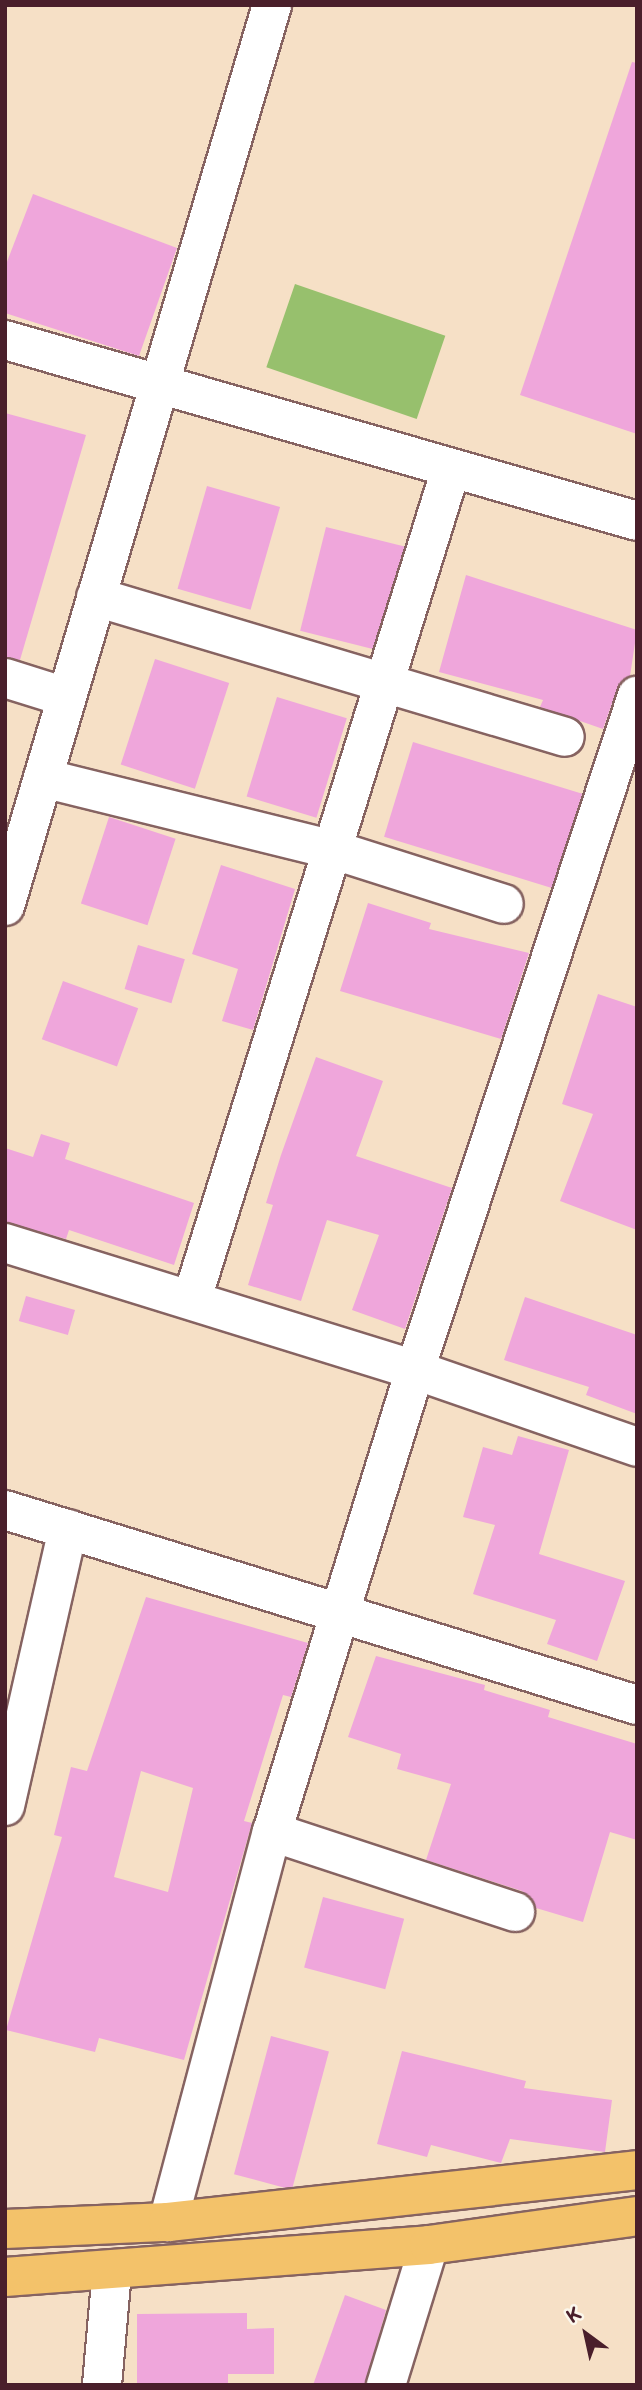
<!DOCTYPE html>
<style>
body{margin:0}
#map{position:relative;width:642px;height:2390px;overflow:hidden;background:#f6e0c6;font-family:"Balsamiq Sans",sans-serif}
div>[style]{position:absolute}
.green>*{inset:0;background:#97c06d;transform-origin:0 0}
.building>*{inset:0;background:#efa6db;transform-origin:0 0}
.roads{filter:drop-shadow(2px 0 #866361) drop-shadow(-2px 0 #866361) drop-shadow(0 2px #866361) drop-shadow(0 -2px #866361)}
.minor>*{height:38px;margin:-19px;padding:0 19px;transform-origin:19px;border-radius:19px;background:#fff}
.major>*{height:38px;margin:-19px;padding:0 19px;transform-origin:19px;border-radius:19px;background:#f3c26a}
span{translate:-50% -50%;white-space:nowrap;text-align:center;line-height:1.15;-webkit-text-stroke:5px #fbf7ec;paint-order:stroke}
.frame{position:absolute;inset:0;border:7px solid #4a1f2b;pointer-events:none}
.north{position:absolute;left:551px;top:2299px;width:70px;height:70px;-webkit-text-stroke:5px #fbf7ec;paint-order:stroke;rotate:327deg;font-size:19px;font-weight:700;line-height:28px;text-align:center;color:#4a1f2b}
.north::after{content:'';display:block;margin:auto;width:24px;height:32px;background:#4a1f2b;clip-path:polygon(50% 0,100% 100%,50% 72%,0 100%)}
</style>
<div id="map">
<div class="green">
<i style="left:295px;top:284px;width:159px;height:88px;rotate:19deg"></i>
</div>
<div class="building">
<i style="clip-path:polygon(632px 62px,637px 63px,637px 434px,520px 395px)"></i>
<i style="clip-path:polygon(33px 194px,177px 248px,139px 356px,5px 313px,5px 267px)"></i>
<i style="clip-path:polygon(5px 413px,86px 435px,20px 660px,5px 657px)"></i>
<i style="left:207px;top:486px;width:76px;height:107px;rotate:16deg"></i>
<i style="left:326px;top:527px;width:81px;height:107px;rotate:14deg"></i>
<i style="clip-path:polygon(466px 575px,637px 630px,630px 676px,617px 689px,603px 729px,540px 707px,543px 700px,439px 672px)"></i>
<i style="left:155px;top:659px;width:78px;height:111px;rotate:18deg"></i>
<i style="left:277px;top:697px;width:73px;height:104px;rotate:17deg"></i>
<i style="left:413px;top:742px;width:177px;height:99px;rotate:17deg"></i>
<i style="left:109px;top:817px;width:70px;height:91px;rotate:18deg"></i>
<i style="clip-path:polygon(221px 865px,295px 889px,253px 1030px,222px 1021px,238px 969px,192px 954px)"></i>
<i style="clip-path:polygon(368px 903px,431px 923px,429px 929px,529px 953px,501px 1039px,340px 991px)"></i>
<i style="left:138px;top:945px;width:49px;height:46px;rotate:17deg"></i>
<i style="left:63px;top:981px;width:80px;height:62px;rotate:20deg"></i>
<i style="clip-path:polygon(598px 994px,637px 1007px,637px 1230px,560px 1201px,593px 1114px,562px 1104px)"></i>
<i style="clip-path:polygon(316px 1057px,383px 1081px,356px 1156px,452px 1188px,405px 1329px,352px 1310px,379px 1235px,327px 1220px,301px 1301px,248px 1285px,273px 1205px,266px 1203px,281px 1155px)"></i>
<i style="clip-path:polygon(41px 1134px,70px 1143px,65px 1159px,194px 1203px,174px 1265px,69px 1230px,66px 1239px,5px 1222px,5px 1148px,33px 1157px)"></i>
<i style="left:26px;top:1296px;width:51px;height:26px;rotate:16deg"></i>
<i style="clip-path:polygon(525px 1297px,637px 1335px,637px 1414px,586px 1395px,589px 1387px,504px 1360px)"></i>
<i style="clip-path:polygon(518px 1436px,569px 1450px,539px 1554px,625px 1581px,597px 1661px,547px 1644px,556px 1620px,473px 1594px,495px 1525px,463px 1517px,483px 1447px,512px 1455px)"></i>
<i style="clip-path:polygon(evenodd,146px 1597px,308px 1643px,291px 1697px,283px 1695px,244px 1821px,252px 1823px,184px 2060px,99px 2038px,95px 2052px,6px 2030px,62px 1837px,54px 1835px,71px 1767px,87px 1771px,146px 1597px,141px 1771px,193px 1788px,168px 1892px,114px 1877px,141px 1771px)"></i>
<i style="clip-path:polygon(376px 1656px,485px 1685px,484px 1690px,550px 1710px,548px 1717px,637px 1744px,637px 1840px,610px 1832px,583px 1922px,536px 1908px,522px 1891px,426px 1860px,451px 1784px,397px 1769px,401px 1754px,348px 1737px)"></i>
<i style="left:323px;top:1897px;width:84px;height:73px;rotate:15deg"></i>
<i style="left:271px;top:2036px;width:60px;height:143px;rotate:15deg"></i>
<i style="clip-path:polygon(402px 2051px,526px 2081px,524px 2088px,612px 2100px,605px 2152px,510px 2139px,501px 2163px,431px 2145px,427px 2157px,377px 2144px)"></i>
<i style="clip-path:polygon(345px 2295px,386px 2310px,365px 2385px,313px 2385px)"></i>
<i style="clip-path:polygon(247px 2313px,247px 2329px,274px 2328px,274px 2374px,228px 2374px,228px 2385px,137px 2385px,137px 2314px)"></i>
</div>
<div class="roads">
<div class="minor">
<i style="left:5px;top:340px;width:657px;rotate:15.98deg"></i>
<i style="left:96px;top:597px;width:489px;rotate:16.6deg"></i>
<i style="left:5px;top:678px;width:64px;rotate:17.3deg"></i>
<i style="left:43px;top:778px;width:300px;rotate:13.9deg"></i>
<i style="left:334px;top:850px;width:178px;rotate:17.6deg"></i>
<i style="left:5px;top:906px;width:940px;rotate:-73.49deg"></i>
<i style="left:5px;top:1243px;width:429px;rotate:17.2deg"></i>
<i style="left:415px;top:1370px;width:235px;rotate:19.1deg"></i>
<i style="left:192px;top:1299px;width:866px;rotate:-72.67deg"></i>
<i style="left:5px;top:1510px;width:661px;rotate:17.15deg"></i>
<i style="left:5px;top:1806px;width:284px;rotate:-77.2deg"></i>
<i style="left:272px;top:1832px;width:256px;rotate:18.2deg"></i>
<i style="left:168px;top:2222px;width:404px;rotate:-75.1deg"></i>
<i style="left:272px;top:1832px;width:484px;rotate:-72.8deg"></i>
<i style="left:415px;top:1370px;width:710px;rotate:-71.77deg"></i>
<i style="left:102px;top:2385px;width:114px;rotate:-85deg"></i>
<i style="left:386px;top:2385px;width:146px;rotate:-72.9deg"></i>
</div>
<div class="major">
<i style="left:5px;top:2229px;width:163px;rotate:-2.5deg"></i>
<i style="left:168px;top:2222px;width:472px;rotate:-6.3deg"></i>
<i style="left:5px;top:2277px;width:425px;rotate:-4.3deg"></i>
<i style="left:429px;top:2245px;width:210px;rotate:-7.9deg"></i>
</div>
</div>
<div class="frame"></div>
<div class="north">K</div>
</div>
